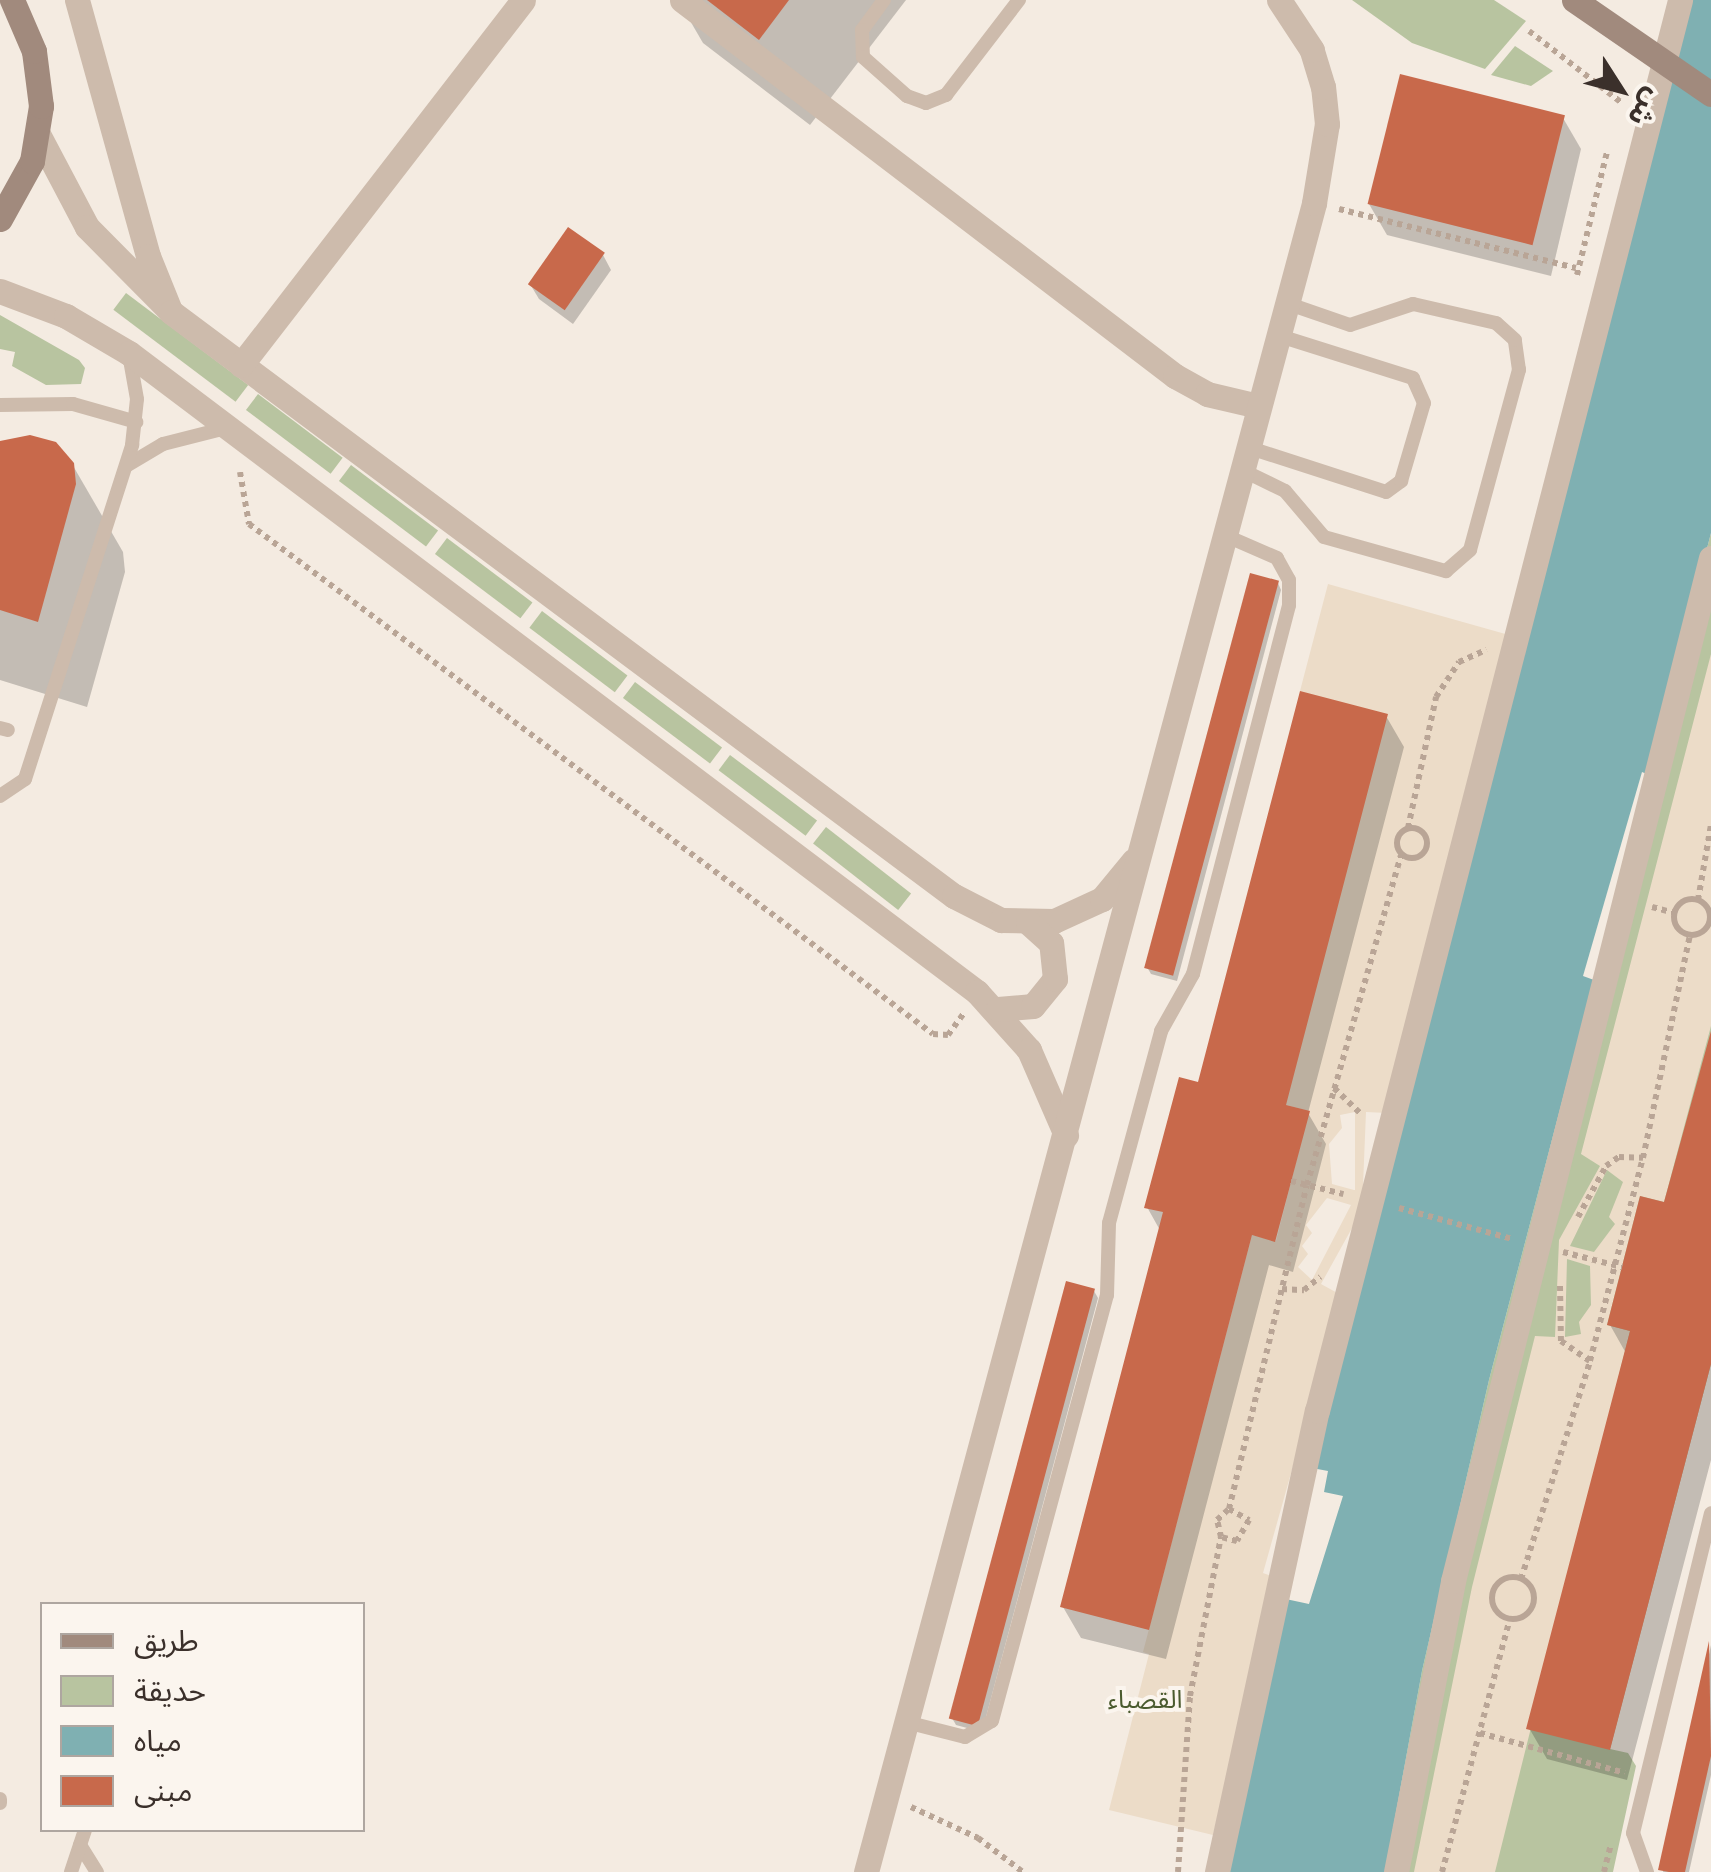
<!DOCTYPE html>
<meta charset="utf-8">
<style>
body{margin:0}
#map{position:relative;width:1711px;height:1872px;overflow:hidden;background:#f4ebe1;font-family:"Fira Sans Condensed","Noto Sans Arabic",sans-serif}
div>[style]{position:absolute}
.green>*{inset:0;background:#b8c4a0;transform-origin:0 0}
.plaza>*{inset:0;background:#ecdcc8}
.water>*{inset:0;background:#7fb0b2}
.pier>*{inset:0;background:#f4ebe1}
.shadow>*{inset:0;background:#0003}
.building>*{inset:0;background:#c8694b;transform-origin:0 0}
.path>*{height:6px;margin-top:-3px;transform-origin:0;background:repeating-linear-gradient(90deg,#b9a596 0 5px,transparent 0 10px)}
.path>.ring{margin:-3px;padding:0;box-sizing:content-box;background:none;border:6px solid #b9a596;border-radius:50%}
.lane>*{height:14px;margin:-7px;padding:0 7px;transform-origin:7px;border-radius:7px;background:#cdbbac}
.street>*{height:25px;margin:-12.5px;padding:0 12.5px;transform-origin:12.5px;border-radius:12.5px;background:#cdbbac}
.secondary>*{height:25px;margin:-12.5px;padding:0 12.5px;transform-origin:12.5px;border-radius:12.5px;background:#a18a7d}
span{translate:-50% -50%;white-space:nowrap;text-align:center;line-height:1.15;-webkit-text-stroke:8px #fbf5ee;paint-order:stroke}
.park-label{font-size:25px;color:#4a5a2e}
.legend{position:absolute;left:40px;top:1602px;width:325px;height:230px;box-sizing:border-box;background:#fbf5ee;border:2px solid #aea6a0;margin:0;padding:12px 18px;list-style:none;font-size:30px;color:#3b302b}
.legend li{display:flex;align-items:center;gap:20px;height:50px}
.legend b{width:50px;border:2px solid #aea6a0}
.north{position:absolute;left:1571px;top:40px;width:100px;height:100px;-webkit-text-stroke:8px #fbf5ee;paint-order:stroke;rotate:126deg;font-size:28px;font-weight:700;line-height:40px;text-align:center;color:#3b302b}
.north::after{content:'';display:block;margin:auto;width:35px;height:45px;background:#3b302b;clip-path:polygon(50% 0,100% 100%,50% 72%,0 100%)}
</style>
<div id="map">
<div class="green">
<i style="clip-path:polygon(1352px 0,1494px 0,1526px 21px,1485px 69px,1412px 43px)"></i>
<i style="clip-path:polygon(1515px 46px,1553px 71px,1531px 86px,1491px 75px)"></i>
<i style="left:126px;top:293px;width:153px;height:21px;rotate:37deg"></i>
<i style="clip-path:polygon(0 315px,79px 360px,85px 368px,81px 384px,46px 385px,12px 366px,15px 352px,0 349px)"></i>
<i style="left:258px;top:394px;width:106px;height:20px;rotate:37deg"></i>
<i style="left:351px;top:465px;width:109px;height:20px;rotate:37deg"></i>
<i style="clip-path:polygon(1711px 533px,1711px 1364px,1610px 1749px,1628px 1753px,1636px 1766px,1613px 1872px,1385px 1872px,1422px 1671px,1489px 1380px)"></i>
<i style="left:447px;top:538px;width:107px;height:20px;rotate:37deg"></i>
<i style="left:542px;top:611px;width:107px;height:21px;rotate:37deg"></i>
<i style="left:635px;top:682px;width:109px;height:20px;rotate:37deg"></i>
<i style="left:730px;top:755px;width:109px;height:19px;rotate:37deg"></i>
<i style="left:826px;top:827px;width:108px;height:21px;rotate:38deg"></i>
</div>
<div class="plaza">
<i style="clip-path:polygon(evenodd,1328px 584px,1509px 635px,1387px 1113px,1366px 1112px,1362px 1210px,1321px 1284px,1341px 1295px,1263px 1573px,1274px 1577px,1213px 1835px,1109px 1810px,1149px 1654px,1143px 1652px,1252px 1235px,1276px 1241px,1309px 1111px,1286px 1105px,1300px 691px,1328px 584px,1355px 1112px,1355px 1190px,1354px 1190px,1332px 1184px,1329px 1144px,1342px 1128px,1340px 1115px,1355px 1112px,1328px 584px,1327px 1198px,1351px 1205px,1312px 1280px,1298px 1267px,1308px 1254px,1302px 1246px,1312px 1233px,1306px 1225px,1327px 1198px)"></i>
<i style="clip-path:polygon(evenodd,1711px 654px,1711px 1026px,1664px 1202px,1640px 1196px,1607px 1325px,1630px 1331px,1495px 1872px,1414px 1872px,1472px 1587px,1535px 1336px,1555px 1337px,1559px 1240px,1600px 1166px,1581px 1154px,1711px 654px,1607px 1170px,1623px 1182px,1609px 1217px,1615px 1224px,1594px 1252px,1570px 1246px,1607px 1170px,1711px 654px,1567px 1259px,1590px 1266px,1591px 1305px,1579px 1322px,1581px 1334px,1565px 1337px,1567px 1259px)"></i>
</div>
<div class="water">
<i style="clip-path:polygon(1691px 0,1711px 0,1711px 533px,1489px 1380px,1422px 1671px,1385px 1872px,1228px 1872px,1281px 1598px)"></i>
</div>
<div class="pier">
<i style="clip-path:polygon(1642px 772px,1649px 775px,1594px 980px,1583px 976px)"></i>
<i style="clip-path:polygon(1312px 1468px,1328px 1471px,1324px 1492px,1343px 1496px,1309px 1604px,1281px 1598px)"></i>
</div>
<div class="shadow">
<i style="clip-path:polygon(678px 0,906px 0,810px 125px,703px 43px)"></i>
<i style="clip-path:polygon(1563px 118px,1581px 149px,1551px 276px,1387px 235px,1369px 204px)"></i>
<i style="clip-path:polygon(603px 255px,611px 270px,573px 324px,539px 299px,530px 284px)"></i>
<i style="clip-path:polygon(0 445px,72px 464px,123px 552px,125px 572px,87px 707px,0 680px)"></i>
<i style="clip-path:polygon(1278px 583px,1281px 590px,1177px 981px,1151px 974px,1147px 967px)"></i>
<i style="clip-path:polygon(1386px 716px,1404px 747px,1308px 1113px,1326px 1144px,1293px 1272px,1269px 1265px,1166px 1659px,1081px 1638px,1063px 1607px,1161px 1232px,1147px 1207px,1200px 1085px)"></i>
<i style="clip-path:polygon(1711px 1036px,1711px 1460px,1627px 1780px,1547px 1759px,1529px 1728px,1627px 1355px,1610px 1325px,1666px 1205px)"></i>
<i style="clip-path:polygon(1094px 1291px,1098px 1298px,982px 1732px,956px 1725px,952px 1718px)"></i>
<i style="clip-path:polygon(1711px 1645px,1711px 1775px,1689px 1872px,1663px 1872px)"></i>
</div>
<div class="building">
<i style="clip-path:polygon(707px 0,789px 0,759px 40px)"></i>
<i style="left:1400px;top:74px;width:170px;height:134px;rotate:14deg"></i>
<i style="left:568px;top:227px;width:45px;height:70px;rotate:35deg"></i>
<i style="clip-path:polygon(30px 435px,56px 442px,74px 463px,76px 484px,38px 622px,0 610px,0 441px)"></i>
<i style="left:1250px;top:573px;width:30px;height:409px;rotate:15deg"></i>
<i style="clip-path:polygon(1300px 691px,1388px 714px,1286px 1105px,1310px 1111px,1275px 1242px,1252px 1235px,1149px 1630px,1060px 1607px,1163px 1212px,1144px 1208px,1179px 1077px,1198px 1082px)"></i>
<i style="clip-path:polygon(1711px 1031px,1711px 1364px,1610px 1750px,1526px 1729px,1630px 1331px,1607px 1325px,1640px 1196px,1664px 1202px)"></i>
<i style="left:1066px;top:1281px;width:30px;height:453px;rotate:15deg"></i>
<i style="clip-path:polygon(1709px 1641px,1711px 1756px,1685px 1872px,1669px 1872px,1658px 1870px)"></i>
</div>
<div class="path">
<i style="left:1529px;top:31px;width:119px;rotate:37.8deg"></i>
<i style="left:1339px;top:209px;width:244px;rotate:14deg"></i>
<i style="left:1577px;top:275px;width:127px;rotate:-76.3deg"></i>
<i style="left:240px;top:472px;width:53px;rotate:80.2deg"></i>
<i style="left:249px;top:524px;width:853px;rotate:36.71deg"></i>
<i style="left:933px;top:1034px;width:15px;rotate:4deg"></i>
<i style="left:948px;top:1035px;width:26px;rotate:-54deg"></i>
<i class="ring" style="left:1397px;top:828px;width:24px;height:24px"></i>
<i style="left:1408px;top:828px;width:134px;rotate:-77.9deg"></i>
<i style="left:1436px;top:697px;width:42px;rotate:-56.7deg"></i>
<i style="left:1459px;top:662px;width:30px;rotate:-24deg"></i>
<i class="ring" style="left:1674px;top:899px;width:30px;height:30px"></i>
<i style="left:1698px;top:900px;width:76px;rotate:-80.2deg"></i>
<i style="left:1652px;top:907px;width:23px;rotate:15deg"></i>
<i style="left:1334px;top:1088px;width:37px;rotate:44deg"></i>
<i style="left:1291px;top:1181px;width:54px;rotate:14deg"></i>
<i style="left:1399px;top:1208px;width:117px;rotate:15.3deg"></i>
<i style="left:1578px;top:1217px;width:58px;rotate:-61.2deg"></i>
<i style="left:1606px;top:1166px;width:16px;rotate:-35deg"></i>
<i style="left:1619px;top:1157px;width:24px;rotate:2deg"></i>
<i style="left:1563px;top:1252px;width:61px;rotate:14.3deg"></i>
<i style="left:1560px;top:1286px;width:55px;rotate:89deg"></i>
<i style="left:1561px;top:1341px;width:35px;rotate:35deg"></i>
<i style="left:1282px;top:1289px;width:22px;rotate:3deg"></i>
<i style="left:1304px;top:1290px;width:21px;rotate:-39deg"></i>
<i style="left:1229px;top:1509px;width:23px;rotate:29deg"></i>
<i style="left:1249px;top:1520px;width:24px;rotate:120deg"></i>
<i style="left:1237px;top:1541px;width:16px;rotate:-166deg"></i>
<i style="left:1221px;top:1537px;width:17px;rotate:-103deg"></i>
<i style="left:1217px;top:1520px;width:16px;rotate:-43deg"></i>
<i style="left:1229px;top:1509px;width:333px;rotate:-76.5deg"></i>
<i style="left:1307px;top:1185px;width:343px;rotate:-74.1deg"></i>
<i class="ring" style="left:1492px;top:1577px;width:36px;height:36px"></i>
<i style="left:1521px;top:1579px;width:229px;rotate:-72.4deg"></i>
<i style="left:1590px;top:1361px;width:210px;rotate:-75.4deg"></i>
<i style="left:1643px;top:1158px;width:228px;rotate:-78.1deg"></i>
<i style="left:1480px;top:1733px;width:150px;rotate:15.4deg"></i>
<i style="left:911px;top:1807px;width:74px;rotate:24.8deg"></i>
<i style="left:978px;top:1838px;width:56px;rotate:37.1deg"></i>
<i style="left:1178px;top:1872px;width:176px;rotate:-86.1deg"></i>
<i style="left:1190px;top:1696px;width:162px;rotate:-79deg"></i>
<i style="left:1442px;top:1872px;width:263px;rotate:-75deg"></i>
<i style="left:1604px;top:1872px;width:29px;rotate:-76deg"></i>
</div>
<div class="lane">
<i style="left:884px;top:0;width:37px;rotate:126deg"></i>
<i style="left:862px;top:30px;width:27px;rotate:88deg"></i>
<i style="left:863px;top:57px;width:59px;rotate:41.6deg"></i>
<i style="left:907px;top:96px;width:20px;rotate:20deg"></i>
<i style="left:926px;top:103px;width:22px;rotate:-22deg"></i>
<i style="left:946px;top:95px;width:120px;rotate:-52.5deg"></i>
<i style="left:0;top:405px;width:73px;rotate:-0.8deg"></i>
<i style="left:73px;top:404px;width:66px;rotate:15.9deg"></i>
<i style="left:1247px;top:447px;width:146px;rotate:17.9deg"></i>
<i style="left:1386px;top:492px;width:19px;rotate:-36deg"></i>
<i style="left:1401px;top:481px;width:81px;rotate:-73.6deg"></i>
<i style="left:1424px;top:403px;width:27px;rotate:-114deg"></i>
<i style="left:1413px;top:378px;width:143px;rotate:-162.5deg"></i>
<i style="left:126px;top:466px;width:43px;rotate:-30.7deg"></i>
<i style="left:163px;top:444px;width:65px;rotate:-14.3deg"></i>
<i style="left:1242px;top:470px;width:48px;rotate:26deg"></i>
<i style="left:1285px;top:491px;width:60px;rotate:49.7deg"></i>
<i style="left:1324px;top:537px;width:127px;rotate:15.6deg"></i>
<i style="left:1446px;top:571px;width:32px;rotate:-41deg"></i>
<i style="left:1470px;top:550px;width:187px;rotate:-74.8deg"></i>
<i style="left:1519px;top:370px;width:30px;rotate:-98deg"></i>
<i style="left:1515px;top:340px;width:25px;rotate:-138deg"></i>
<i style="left:1496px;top:323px;width:85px;rotate:-167.1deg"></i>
<i style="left:1413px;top:304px;width:66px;rotate:161.6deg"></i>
<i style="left:1350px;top:325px;width:68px;rotate:-161deg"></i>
<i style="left:0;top:728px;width:8px;rotate:14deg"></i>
<i style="left:0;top:796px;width:30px;rotate:-34deg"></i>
<i style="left:25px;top:779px;width:351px;rotate:-72.2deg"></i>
<i style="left:132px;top:445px;width:46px;rotate:-83.8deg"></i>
<i style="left:137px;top:399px;width:46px;rotate:-100.1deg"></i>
<i style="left:906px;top:1722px;width:61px;rotate:14.3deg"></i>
<i style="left:965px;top:1737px;width:31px;rotate:-31deg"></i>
<i style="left:992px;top:1721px;width:441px;rotate:-74.9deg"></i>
<i style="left:1107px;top:1295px;width:72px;rotate:-88.4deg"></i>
<i style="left:1109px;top:1223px;width:199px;rotate:-74.8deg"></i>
<i style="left:1161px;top:1031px;width:65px;rotate:-60.7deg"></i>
<i style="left:1193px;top:974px;width:381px;rotate:-75.4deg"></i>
<i style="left:1289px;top:605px;width:25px;rotate:-90deg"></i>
<i style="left:1289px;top:580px;width:25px;rotate:-119deg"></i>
<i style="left:1277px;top:558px;width:58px;rotate:-156.5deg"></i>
<i style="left:0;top:1799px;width:4px;rotate:90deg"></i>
<i style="left:80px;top:1845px;width:32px;rotate:58deg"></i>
<i style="left:71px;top:1872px;width:44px;rotate:-71.6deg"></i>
<i style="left:1647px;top:1872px;width:41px;rotate:-109.7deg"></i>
<i style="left:1633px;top:1833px;width:329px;rotate:-76.3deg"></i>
</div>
<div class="street">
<i style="left:77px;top:0;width:266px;rotate:74.5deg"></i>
<i style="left:148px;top:256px;width:56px;rotate:68deg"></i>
<i style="left:682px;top:0;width:620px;rotate:37.33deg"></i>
<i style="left:1175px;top:376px;width:37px;rotate:29deg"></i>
<i style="left:1207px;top:394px;width:52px;rotate:13.2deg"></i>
<i style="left:38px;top:134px;width:105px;rotate:62.2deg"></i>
<i style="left:87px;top:227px;width:120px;rotate:45.3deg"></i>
<i style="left:171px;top:312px;width:977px;rotate:36.72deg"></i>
<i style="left:954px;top:896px;width:53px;rotate:27.1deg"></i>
<i style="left:1001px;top:920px;width:53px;rotate:1.1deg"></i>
<i style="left:1054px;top:921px;width:53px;rotate:-24.6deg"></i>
<i style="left:1102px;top:899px;width:50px;rotate:-50.6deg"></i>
<i style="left:0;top:291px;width:71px;rotate:20.7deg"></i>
<i style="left:66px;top:316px;width:73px;rotate:30.4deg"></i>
<i style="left:129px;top:353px;width:1062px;rotate:37deg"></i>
<i style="left:977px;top:992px;width:78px;rotate:48.1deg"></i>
<i style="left:1029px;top:1050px;width:93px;rotate:66.5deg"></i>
<i style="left:241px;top:365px;width:461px;rotate:-52.3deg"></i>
<i style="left:998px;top:1009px;width:35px;rotate:-5deg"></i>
<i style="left:1033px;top:1006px;width:35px;rotate:-51deg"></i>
<i style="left:1055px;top:979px;width:36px;rotate:-96deg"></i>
<i style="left:1051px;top:943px;width:31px;rotate:-138deg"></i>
<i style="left:866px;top:1872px;width:1728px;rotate:-74.97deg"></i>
<i style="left:1314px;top:203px;width:80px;rotate:-80.7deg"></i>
<i style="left:1327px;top:124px;width:37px;rotate:-96deg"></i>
<i style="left:1323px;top:87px;width:39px;rotate:-107deg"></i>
<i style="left:1312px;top:50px;width:60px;rotate:-123.4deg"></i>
<i style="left:1217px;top:1872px;width:472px;rotate:-77.8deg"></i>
<i style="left:1317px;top:1411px;width:1457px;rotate:-75.57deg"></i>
<i style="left:1396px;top:1872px;width:297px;rotate:-78.9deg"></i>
<i style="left:1453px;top:1581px;width:1055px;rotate:-75.85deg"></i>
</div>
<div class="secondary">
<i style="left:1574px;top:0;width:166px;rotate:34.5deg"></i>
<i style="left:0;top:219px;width:66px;rotate:-61.1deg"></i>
<i style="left:32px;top:161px;width:56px;rotate:-80.7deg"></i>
<i style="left:41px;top:106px;width:55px;rotate:-97.3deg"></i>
<i style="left:34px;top:51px;width:56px;rotate:-113.3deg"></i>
</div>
<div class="park-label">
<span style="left:1145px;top:1700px">القصباء</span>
</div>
<ul class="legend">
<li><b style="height:12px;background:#a18a7d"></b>طريق</li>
<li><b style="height:28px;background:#b8c4a0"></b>حديقة</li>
<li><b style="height:28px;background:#7fb0b2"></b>مياه</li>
<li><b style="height:28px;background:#c8694b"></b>مبنى</li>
</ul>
<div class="north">ش</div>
</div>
